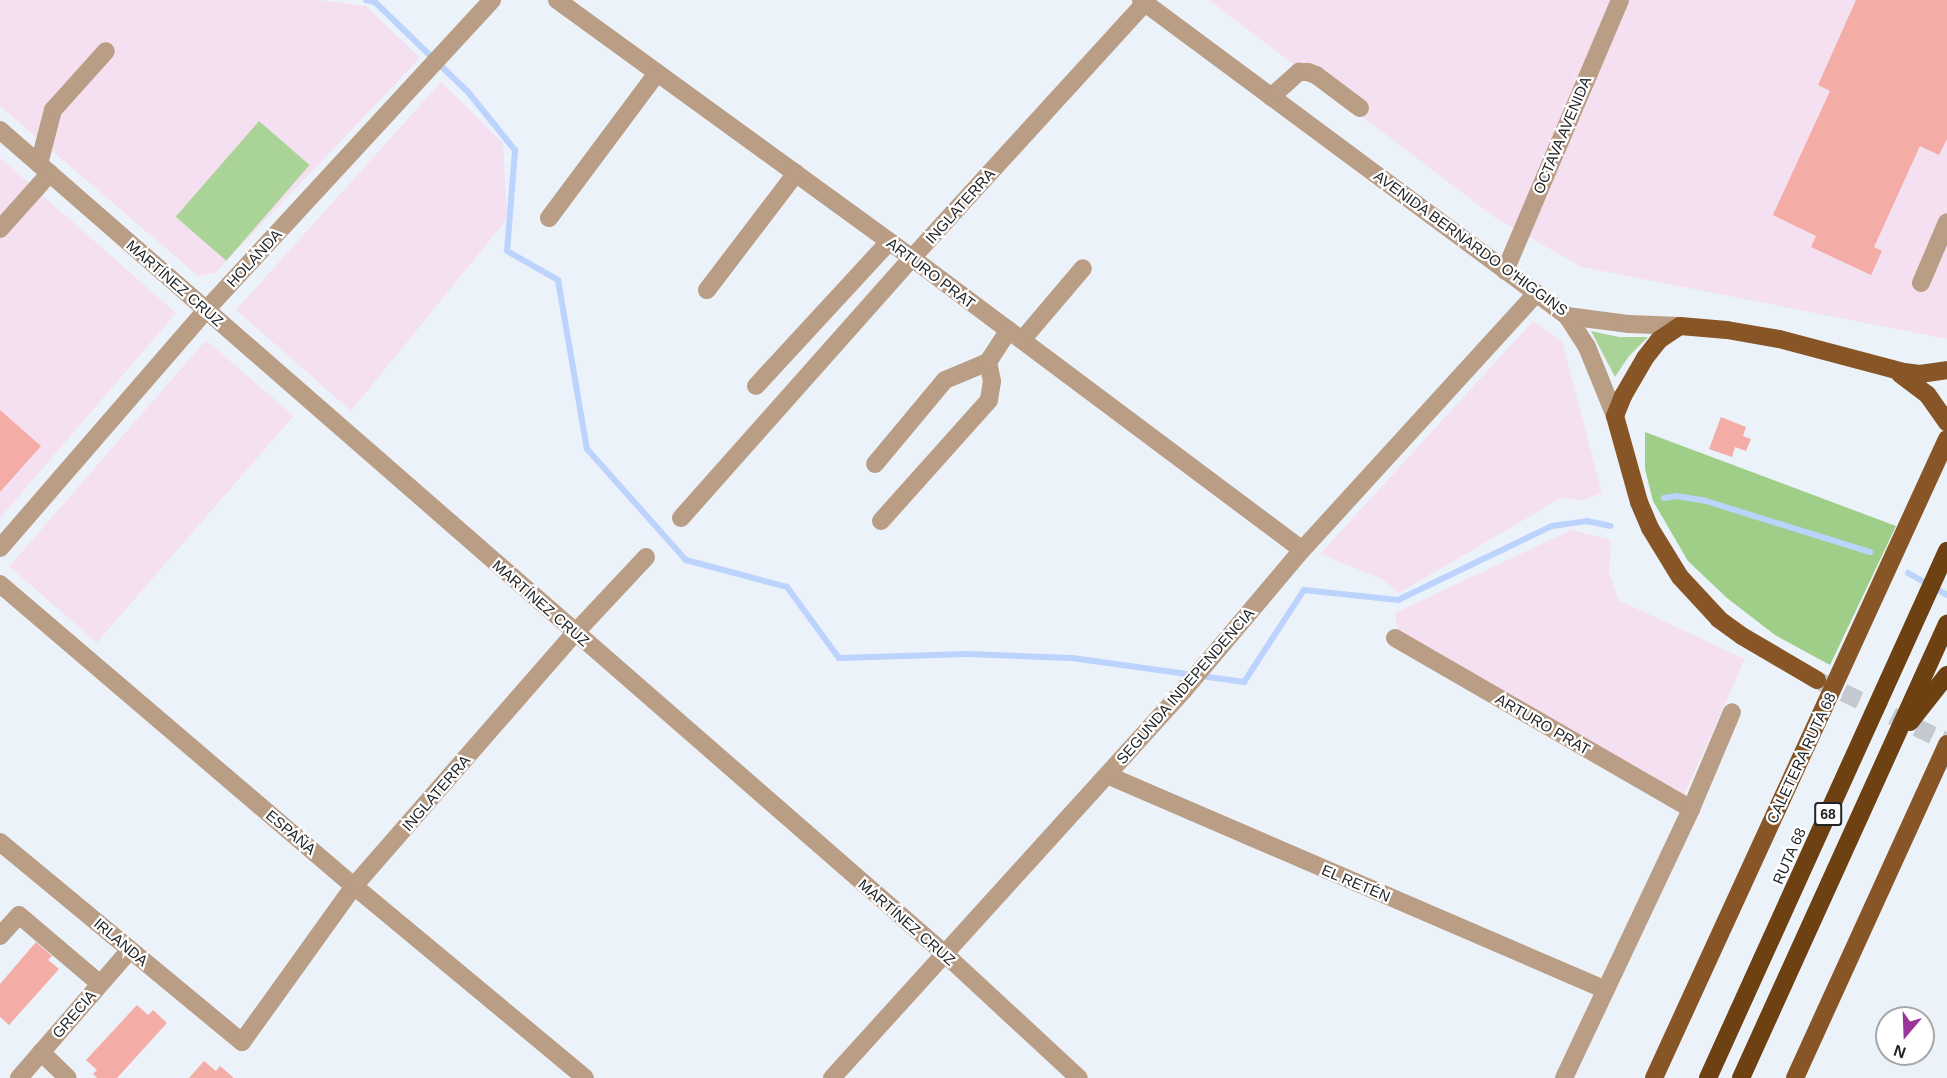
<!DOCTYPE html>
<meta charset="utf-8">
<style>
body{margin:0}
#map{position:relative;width:1947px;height:1078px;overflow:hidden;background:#ecf2fa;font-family:Helvetica,sans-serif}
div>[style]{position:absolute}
.industrial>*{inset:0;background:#f4e0f0;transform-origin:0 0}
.green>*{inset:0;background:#aad497;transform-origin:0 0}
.forest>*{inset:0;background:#9ece88}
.stream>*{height:6px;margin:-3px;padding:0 3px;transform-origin:3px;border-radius:3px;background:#bbd3fd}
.building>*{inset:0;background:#f4aca6}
.major-tunnel>*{height:18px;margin-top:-9px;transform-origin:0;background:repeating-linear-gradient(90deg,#c4c9d0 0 18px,transparent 0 27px)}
.minor>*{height:18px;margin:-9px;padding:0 9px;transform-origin:9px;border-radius:9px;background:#ba9d85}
.major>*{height:18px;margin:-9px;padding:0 9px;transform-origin:9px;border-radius:9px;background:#885626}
.highway>*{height:18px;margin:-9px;padding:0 9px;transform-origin:9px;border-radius:9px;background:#6d4111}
span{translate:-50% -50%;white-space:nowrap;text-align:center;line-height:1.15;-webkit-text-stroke:4.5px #fff;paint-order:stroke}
.shield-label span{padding:2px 4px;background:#fff;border:2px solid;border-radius:4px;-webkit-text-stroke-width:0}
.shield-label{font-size:14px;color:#222427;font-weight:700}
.street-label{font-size:15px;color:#222427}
.north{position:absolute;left:1875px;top:1006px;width:60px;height:60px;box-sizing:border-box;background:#fff;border:2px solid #a7a7a9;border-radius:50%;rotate:199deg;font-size:16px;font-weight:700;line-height:24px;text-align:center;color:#222427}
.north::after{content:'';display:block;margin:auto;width:21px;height:27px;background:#99359b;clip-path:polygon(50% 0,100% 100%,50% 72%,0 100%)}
</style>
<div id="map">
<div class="industrial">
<i style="clip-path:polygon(0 0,320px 0,366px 6px,420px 58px,215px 273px,198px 276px,0 106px)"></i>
<i style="clip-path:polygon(1209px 0,1947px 0,1947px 339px,1582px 267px,1494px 217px)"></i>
<i style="clip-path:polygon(441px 82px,503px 143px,507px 219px,351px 411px,236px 310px)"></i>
<i style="clip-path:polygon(0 158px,176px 313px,0 518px)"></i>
<i style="clip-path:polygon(1533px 321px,1562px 342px,1602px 493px,1582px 500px,1561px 498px,1399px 593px,1382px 579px,1320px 554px)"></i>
<i style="left:206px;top:340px;width:116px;height:300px;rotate:41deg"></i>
<i style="clip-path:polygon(1571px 530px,1611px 540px,1609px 572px,1618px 600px,1745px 659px,1684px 795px,1499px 691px,1397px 629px,1395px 613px)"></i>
</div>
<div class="green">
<i style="left:259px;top:121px;width:67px;height:127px;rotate:41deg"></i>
<i style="clip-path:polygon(1591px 331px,1619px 337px,1648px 337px,1629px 356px,1615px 377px)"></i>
</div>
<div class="forest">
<i style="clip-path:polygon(1645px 432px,1896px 526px,1830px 665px,1775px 635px,1727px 598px,1688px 561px,1653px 501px,1645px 469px)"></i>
</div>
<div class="stream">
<i style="left:366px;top:0;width:9px;rotate:13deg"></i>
<i style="left:375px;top:2px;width:129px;rotate:44.1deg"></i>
<i style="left:468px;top:92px;width:75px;rotate:51deg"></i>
<i style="left:515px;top:150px;width:101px;rotate:94.5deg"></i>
<i style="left:507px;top:251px;width:59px;rotate:29.6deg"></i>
<i style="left:558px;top:280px;width:171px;rotate:80.3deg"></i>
<i style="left:587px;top:449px;width:149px;rotate:48.3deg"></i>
<i style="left:686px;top:560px;width:105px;rotate:15deg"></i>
<i style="left:787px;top:587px;width:88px;rotate:53.8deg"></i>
<i style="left:839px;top:658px;width:128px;rotate:-1.8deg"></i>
<i style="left:967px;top:654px;width:105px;rotate:2.2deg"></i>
<i style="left:1072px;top:658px;width:174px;rotate:7.9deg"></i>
<i style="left:1244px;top:682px;width:110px;rotate:-56.9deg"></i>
<i style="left:1304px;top:590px;width:95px;rotate:6.1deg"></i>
<i style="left:1398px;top:600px;width:171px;rotate:-25.7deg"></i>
<i style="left:1552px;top:526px;width:35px;rotate:-8deg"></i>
<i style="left:1587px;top:521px;width:24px;rotate:12deg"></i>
<i style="left:1664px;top:498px;width:12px;rotate:-9deg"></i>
<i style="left:1676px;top:496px;width:30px;rotate:9deg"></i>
<i style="left:1706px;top:501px;width:172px;rotate:17.3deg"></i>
<i style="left:1908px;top:573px;width:45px;rotate:29.4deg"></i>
</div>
<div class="building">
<i style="clip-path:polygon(1856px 0,1947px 0,1947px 139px,1939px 155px,1920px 146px,1874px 247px,1882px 251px,1871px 275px,1811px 247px,1816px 236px,1773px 215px,1830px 91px,1818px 85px)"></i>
<i style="clip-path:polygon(0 410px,41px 446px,0 492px)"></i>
<i style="clip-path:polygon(1721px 417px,1746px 427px,1743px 436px,1751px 439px,1746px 451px,1735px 447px,1732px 457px,1709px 449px)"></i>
<i style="clip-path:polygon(36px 942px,52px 956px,48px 960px,59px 969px,9px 1025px,0 1017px,0 984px)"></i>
<i style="clip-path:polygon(137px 1005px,148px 1015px,153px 1010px,167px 1023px,117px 1078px,97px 1078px,93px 1074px,97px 1070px,86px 1060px)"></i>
<i style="clip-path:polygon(204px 1061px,216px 1071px,220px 1066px,234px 1078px,189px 1078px)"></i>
</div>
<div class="major-tunnel">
<i style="left:1819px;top:681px;width:142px;rotate:25.5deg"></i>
</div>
<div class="minor">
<i style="left:557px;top:0;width:439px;rotate:36deg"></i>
<i style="left:912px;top:258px;width:487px;rotate:36.8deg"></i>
<i style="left:1141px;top:0;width:530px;rotate:36.57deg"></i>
<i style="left:1567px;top:316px;width:63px;rotate:7.4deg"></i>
<i style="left:1629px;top:324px;width:51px;rotate:2.2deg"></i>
<i style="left:1271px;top:97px;width:38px;rotate:-42deg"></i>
<i style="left:1299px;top:72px;width:9px"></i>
<i style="left:1308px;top:72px;width:9px;rotate:21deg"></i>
<i style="left:1316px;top:75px;width:55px;rotate:36.9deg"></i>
<i style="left:0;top:130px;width:1255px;rotate:41.09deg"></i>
<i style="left:946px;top:955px;width:181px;rotate:42.8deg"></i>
<i style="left:39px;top:164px;width:56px;rotate:-75.5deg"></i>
<i style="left:53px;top:110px;width:79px;rotate:-48.1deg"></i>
<i style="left:549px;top:218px;width:181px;rotate:-53.3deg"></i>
<i style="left:0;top:229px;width:75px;rotate:-48.2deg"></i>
<i style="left:1505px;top:271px;width:294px;rotate:-67deg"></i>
<i style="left:1921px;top:283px;width:66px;rotate:-66.9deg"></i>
<i style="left:707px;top:290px;width:147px;rotate:-52.7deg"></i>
<i style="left:1567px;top:316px;width:37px;rotate:57deg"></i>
<i style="left:1587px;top:347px;width:74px;rotate:67.9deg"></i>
<i style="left:1022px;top:340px;width:94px;rotate:-49.7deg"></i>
<i style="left:756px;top:386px;width:196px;rotate:-47.3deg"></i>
<i style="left:875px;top:464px;width:109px;rotate:-50.2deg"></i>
<i style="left:945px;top:380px;width:47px;rotate:-22.7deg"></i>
<i style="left:681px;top:518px;width:348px;rotate:-48.4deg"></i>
<i style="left:912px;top:258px;width:345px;rotate:-47.6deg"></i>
<i style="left:881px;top:521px;width:162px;rotate:-48.2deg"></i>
<i style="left:989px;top:400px;width:19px;rotate:-81deg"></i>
<i style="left:992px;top:381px;width:19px;rotate:-102deg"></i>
<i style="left:988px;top:362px;width:38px;rotate:-57deg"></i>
<i style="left:0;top:548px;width:315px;rotate:-49.1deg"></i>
<i style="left:206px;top:310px;width:422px;rotate:-47.3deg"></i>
<i style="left:0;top:584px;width:465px;rotate:40.5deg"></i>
<i style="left:354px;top:886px;width:300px;rotate:39.7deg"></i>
<i style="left:1395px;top:638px;width:342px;rotate:30deg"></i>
<i style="left:1107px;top:775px;width:543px;rotate:23.31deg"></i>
<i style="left:0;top:842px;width:314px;rotate:39.6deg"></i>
<i style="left:242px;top:1042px;width:192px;rotate:-54.3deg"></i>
<i style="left:354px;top:886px;width:336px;rotate:-48.9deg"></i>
<i style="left:575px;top:633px;width:104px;rotate:-46.9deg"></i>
<i style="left:0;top:936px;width:28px;rotate:-48deg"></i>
<i style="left:19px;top:915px;width:106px;rotate:40.4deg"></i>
<i style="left:41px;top:1052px;width:37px;rotate:44deg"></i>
<i style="left:19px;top:1078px;width:169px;rotate:-49.1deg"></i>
<i style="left:832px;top:1078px;width:524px;rotate:-47.79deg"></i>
<i style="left:1184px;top:690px;width:183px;rotate:-49.9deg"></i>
<i style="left:1302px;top:550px;width:347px;rotate:-47.6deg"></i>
<i style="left:1564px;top:1078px;width:297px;rotate:-64.7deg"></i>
<i style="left:1691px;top:809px;width:105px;rotate:-67.1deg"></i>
</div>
<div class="major">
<i style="left:1900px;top:374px;width:34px;rotate:37deg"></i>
<i style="left:1927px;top:394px;width:35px;rotate:55deg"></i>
<i style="left:1817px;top:680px;width:87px;rotate:-149.6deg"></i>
<i style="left:1742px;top:636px;width:29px;rotate:-144deg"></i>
<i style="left:1719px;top:619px;width:57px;rotate:-132.9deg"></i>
<i style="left:1680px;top:577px;width:57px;rotate:-121.5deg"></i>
<i style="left:1650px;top:528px;width:28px;rotate:-113deg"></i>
<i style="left:1639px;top:502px;width:89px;rotate:-105.6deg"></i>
<i style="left:1615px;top:416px;width:22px;rotate:-68deg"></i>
<i style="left:1623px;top:396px;width:44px;rotate:-59.9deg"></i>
<i style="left:1645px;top:358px;width:23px;rotate:-52deg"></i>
<i style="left:1659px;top:340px;width:25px;rotate:-34deg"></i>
<i style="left:1680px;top:326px;width:47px;rotate:4.9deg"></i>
<i style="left:1727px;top:330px;width:53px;rotate:9.8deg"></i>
<i style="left:1779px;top:339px;width:129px;rotate:14.8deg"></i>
<i style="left:1904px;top:372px;width:16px;rotate:7deg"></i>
<i style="left:1920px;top:374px;width:27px;rotate:-8deg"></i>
<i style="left:1654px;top:1078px;width:703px;rotate:-65.37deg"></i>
<i style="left:1795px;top:1078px;width:367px;rotate:-65.5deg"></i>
</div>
<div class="highway">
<i style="left:1910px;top:722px;width:60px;rotate:-51.8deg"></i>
<i style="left:1708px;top:1078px;width:579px;rotate:-65.61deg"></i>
<i style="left:1741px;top:1078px;width:499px;rotate:-65.6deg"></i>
</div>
<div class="shield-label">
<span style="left:1828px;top:814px">68</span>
</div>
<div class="street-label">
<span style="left:1562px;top:135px;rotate:-67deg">OCTAVA AVENIDA</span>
<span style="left:960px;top:206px;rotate:-48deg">INGLATERRA</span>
<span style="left:1471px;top:243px;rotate:36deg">AVENIDA BERNARDO O'HIGGINS</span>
<span style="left:254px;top:258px;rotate:-47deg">HOLANDA</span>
<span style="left:931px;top:273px;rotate:37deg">ARTURO PRAT</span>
<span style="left:175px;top:283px;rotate:41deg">MARTÍNEZ CRUZ</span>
<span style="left:541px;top:603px;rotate:41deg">MARTÍNEZ CRUZ</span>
<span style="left:1185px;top:686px;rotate:-49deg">SEGUNDA INDEPENDENCIA</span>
<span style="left:1543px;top:724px;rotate:30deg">ARTURO PRAT</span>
<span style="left:1801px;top:758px;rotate:-65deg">CALETERA RUTA 68</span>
<span style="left:436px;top:793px;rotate:-49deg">INGLATERRA</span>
<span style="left:291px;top:832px;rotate:40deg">ESPAÑA</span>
<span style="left:1789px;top:856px;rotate:-66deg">RUTA 68</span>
<span style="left:1356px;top:883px;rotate:23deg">EL RETÉN</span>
<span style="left:907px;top:922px;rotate:41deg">MARTÍNEZ CRUZ</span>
<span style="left:121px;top:942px;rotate:40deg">IRLANDA</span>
<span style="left:74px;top:1014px;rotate:-49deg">GRECIA</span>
</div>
<div class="north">N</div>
</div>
